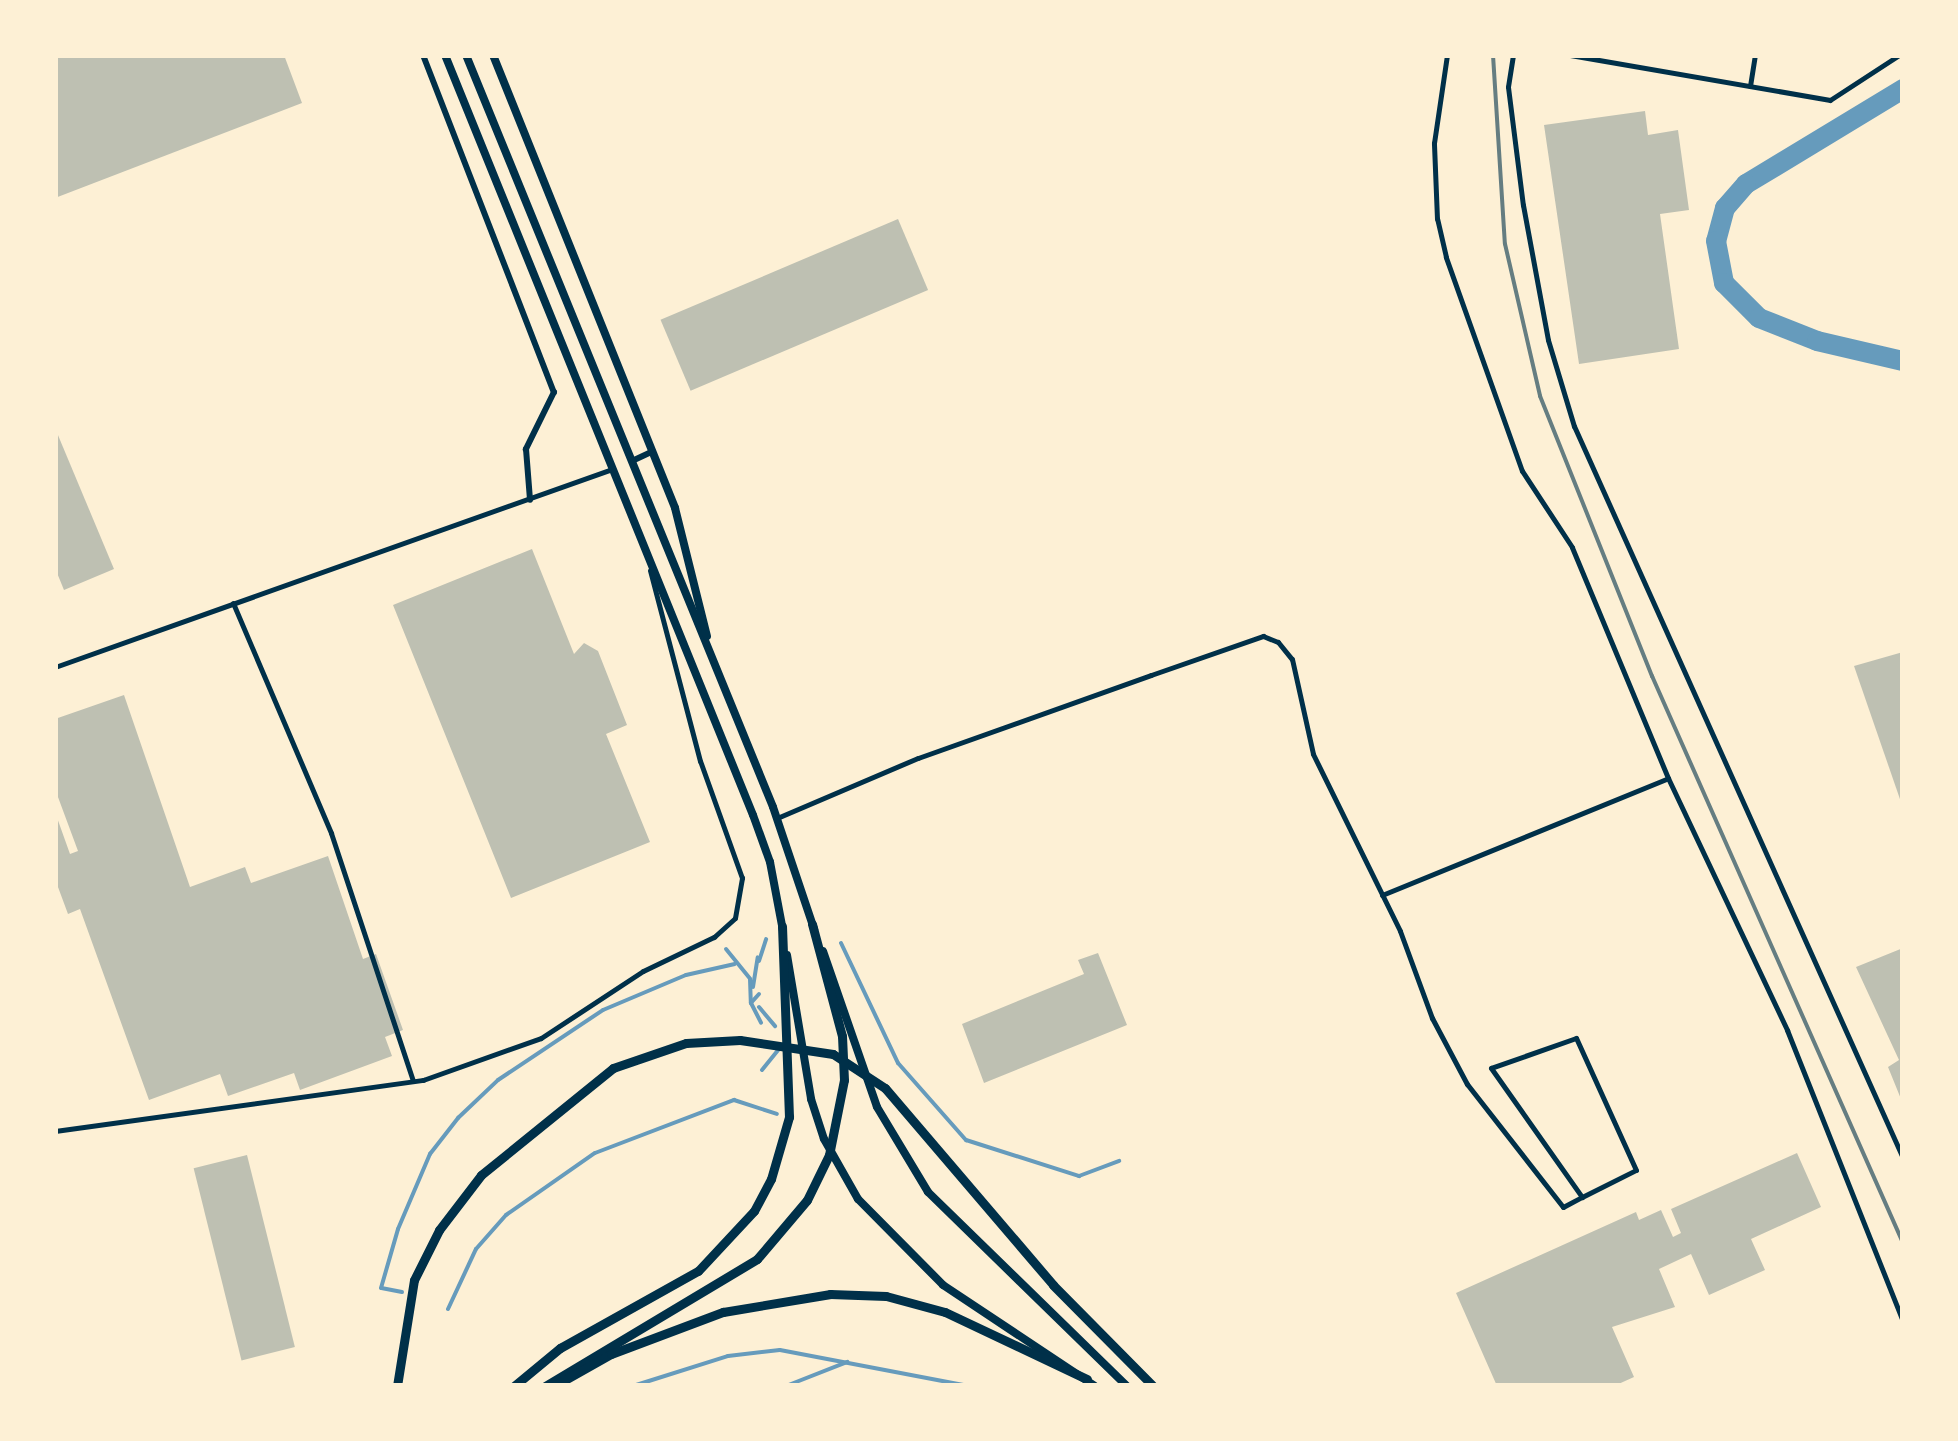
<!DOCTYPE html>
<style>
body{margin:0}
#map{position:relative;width:1958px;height:1441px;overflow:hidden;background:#fdf0d5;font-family:Jost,sans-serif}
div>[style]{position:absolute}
.stream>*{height:4px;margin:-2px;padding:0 2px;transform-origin:2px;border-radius:2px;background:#669bbc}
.river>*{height:20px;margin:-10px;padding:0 10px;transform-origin:10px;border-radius:10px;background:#669bbc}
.building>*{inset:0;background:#bec0b2;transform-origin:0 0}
.minor>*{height:5px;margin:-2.5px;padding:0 2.5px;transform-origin:2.5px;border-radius:2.5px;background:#003049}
.secondary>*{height:6px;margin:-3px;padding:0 3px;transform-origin:3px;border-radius:3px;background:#003049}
.primary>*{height:8px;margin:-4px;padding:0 4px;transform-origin:4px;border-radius:4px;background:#003049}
.motorway>*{height:9px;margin:-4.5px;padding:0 4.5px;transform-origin:4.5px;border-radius:4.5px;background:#003049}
.rail>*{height:4px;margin:-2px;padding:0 2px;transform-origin:2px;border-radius:2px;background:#657d81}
span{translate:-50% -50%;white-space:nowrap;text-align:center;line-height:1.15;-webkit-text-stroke:9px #fdf0d5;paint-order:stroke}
.frame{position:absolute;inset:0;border:58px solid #fdf0d5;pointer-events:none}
</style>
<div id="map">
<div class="stream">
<i style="left:841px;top:943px;width:133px;rotate:64.6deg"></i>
<i style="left:898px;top:1063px;width:103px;rotate:48.6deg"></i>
<i style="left:966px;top:1140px;width:119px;rotate:17.7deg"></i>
<i style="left:1079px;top:1176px;width:43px;rotate:-20.6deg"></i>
<i style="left:726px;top:949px;width:38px;rotate:51deg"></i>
<i style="left:750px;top:979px;width:24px;rotate:88deg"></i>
<i style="left:759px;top:961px;width:23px;rotate:-72deg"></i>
<i style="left:753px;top:987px;width:30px;rotate:-81deg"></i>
<i style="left:759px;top:994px;width:12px;rotate:132deg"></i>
<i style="left:751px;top:1003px;width:22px;rotate:63deg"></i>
<i style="left:759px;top:1007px;width:25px;rotate:50deg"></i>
<i style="left:762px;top:1070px;width:26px;rotate:-51deg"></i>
<i style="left:402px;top:1292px;width:21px;rotate:-169deg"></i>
<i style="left:381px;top:1288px;width:61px;rotate:-73.9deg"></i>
<i style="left:398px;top:1229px;width:82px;rotate:-66.9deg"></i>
<i style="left:430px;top:1154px;width:46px;rotate:-52.1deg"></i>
<i style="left:458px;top:1118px;width:55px;rotate:-43.5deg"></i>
<i style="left:498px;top:1080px;width:126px;rotate:-33.7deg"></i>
<i style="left:603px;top:1010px;width:90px;rotate:-22.9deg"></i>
<i style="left:686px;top:975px;width:50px;rotate:-12.7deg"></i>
<i style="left:448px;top:1309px;width:66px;rotate:-65deg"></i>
<i style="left:476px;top:1249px;width:45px;rotate:-48.6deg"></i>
<i style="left:506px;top:1215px;width:108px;rotate:-34.9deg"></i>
<i style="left:595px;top:1153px;width:149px;rotate:-20.9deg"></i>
<i style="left:734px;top:1100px;width:45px;rotate:18deg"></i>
<i style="left:633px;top:1386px;width:100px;rotate:-17.5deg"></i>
<i style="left:728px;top:1356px;width:52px;rotate:-6.6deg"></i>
<i style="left:780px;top:1350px;width:192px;rotate:10.8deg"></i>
<i style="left:786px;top:1386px;width:66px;rotate:-21.5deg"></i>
</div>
<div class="river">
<i style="left:1903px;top:89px;width:184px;rotate:148.8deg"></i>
<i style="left:1746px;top:184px;width:32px;rotate:131deg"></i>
<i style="left:1725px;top:208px;width:34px;rotate:105deg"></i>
<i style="left:1716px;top:241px;width:43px;rotate:79.2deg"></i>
<i style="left:1724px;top:283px;width:49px;rotate:45deg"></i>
<i style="left:1759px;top:318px;width:62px;rotate:21.6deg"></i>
<i style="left:1817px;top:341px;width:88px;rotate:13.1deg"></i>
</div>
<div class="building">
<i style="clip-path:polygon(55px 55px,284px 55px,302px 103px,55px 198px)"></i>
<i style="clip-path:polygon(1645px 111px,1648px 135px,1678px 130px,1689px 210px,1660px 214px,1679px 349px,1579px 364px,1544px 125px)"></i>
<i style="left:898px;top:219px;width:77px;height:258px;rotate:67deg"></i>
<i style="clip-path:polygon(55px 428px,114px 569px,64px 590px,55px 568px)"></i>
<i style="clip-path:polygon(532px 549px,574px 654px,584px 643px,598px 651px,627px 725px,606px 734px,650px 842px,511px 898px,393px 605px)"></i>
<i style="clip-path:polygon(1903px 652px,1903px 805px,1902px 805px,1854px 666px)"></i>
<i style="clip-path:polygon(124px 695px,190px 887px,245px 867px,251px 883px,328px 856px,363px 959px,376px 954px,403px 1030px,385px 1037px,392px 1056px,300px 1090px,294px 1073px,228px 1096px,220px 1074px,149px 1100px,80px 909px,68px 914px,55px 879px,55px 812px,70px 854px,78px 851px,55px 789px,55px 719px)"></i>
<i style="clip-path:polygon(1903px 948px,1903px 1104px,1888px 1067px,1899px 1060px,1856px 967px)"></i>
<i style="clip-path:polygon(1098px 953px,1127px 1025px,984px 1083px,962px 1024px,1084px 974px,1078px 960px)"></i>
<i style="clip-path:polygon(1797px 1153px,1821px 1207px,1751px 1239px,1765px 1270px,1709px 1295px,1691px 1254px,1659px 1269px,1675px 1307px,1612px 1327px,1634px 1377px,1614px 1386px,1497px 1386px,1456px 1293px,1636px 1212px,1639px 1220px,1661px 1210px,1673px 1237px,1681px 1233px,1671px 1209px)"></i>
<i style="left:247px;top:1155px;width:198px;height:55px;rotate:76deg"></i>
</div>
<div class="minor">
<i style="left:1513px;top:55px;width:32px;rotate:99deg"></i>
<i style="left:1508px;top:87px;width:119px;rotate:82.8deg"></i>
<i style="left:1523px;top:205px;width:137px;rotate:79.5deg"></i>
<i style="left:1548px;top:340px;width:90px;rotate:73.2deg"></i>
<i style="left:1574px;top:426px;width:803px;rotate:65.8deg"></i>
<i style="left:1570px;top:55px;width:264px;rotate:9.8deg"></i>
<i style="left:1830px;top:100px;width:82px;rotate:-33.1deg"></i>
<i style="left:1750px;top:86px;width:31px;rotate:-81deg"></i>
<i style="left:233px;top:603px;width:250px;rotate:66.9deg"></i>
<i style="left:331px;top:833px;width:261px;rotate:71.7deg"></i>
<i style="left:55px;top:667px;width:591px;rotate:-19.57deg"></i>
<i style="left:1668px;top:778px;width:279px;rotate:64.7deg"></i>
<i style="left:1787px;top:1030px;width:313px;rotate:68.3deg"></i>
<i style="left:777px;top:818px;width:153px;rotate:-23.1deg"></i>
<i style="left:918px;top:758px;width:247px;rotate:-19.6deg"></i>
<i style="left:1151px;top:675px;width:119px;rotate:-19.2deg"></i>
<i style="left:1263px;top:636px;width:16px;rotate:22deg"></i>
<i style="left:1278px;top:642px;width:22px;rotate:51deg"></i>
<i style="left:1292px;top:659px;width:97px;rotate:77.5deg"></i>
<i style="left:1313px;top:754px;width:197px;rotate:63.8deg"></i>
<i style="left:1400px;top:931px;width:93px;rotate:69.8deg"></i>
<i style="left:1432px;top:1018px;width:75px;rotate:62.1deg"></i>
<i style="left:1467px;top:1084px;width:156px;rotate:52deg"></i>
<i style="left:1563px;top:1207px;width:21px;rotate:-28deg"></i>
<i style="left:1582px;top:1197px;width:60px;rotate:-26.6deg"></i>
<i style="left:1636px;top:1170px;width:145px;rotate:-114.4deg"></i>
<i style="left:1576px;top:1038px;width:90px;rotate:160.6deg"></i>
<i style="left:1491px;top:1068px;width:158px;rotate:54.8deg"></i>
<i style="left:1382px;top:895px;width:309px;rotate:-22.2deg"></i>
<i style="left:1668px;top:778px;width:250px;rotate:-112.6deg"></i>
<i style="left:1572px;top:547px;width:91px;rotate:-123.3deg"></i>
<i style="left:1522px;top:471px;width:227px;rotate:-109.6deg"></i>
<i style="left:1446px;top:257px;width:39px;rotate:-103deg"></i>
<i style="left:1437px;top:219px;width:76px;rotate:-92.3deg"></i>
<i style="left:1434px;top:143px;width:89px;rotate:-81.6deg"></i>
<i style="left:55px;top:1131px;width:372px;rotate:-7.9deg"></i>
<i style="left:423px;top:1080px;width:125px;rotate:-19.6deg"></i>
<i style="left:541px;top:1038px;width:122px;rotate:-33.3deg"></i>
<i style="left:643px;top:971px;width:79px;rotate:-25.6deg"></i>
<i style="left:714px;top:937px;width:28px;rotate:-42deg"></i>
<i style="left:735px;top:918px;width:41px;rotate:-80.1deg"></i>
<i style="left:742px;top:878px;width:124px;rotate:-109.7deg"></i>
<i style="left:700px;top:761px;width:197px;rotate:-104.7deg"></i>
</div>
<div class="secondary">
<i style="left:423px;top:55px;width:362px;rotate:68.8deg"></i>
<i style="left:554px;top:392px;width:64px;rotate:116.2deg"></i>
<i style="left:526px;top:449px;width:51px;rotate:85.5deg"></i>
<i style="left:632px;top:461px;width:23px;rotate:-25deg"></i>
</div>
<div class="primary">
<i style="left:445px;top:55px;width:820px;rotate:67.94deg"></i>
<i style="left:753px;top:815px;width:50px;rotate:70.1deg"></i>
<i style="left:770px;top:862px;width:70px;rotate:79.3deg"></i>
<i style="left:466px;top:55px;width:812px;rotate:67.79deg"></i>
<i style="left:773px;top:807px;width:129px;rotate:71.4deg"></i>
<i style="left:493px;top:55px;width:488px;rotate:68.1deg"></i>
<i style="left:675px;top:508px;width:132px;rotate:76deg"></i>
<i style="left:823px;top:951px;width:165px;rotate:70.9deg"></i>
<i style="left:877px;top:1107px;width:99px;rotate:59deg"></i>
<i style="left:928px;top:1192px;width:278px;rotate:44.3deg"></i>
<i style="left:787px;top:955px;width:146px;rotate:80.5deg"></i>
<i style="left:811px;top:1099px;width:42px;rotate:72deg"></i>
<i style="left:824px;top:1139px;width:69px;rotate:60.5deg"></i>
<i style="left:858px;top:1199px;width:121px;rotate:45.3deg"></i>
<i style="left:943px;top:1285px;width:182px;rotate:33.6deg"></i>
</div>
<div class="motorway">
<i style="left:397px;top:1386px;width:107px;rotate:-80.9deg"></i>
<i style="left:414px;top:1280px;width:56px;rotate:-63.4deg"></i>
<i style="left:439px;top:1230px;width:69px;rotate:-52.6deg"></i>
<i style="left:481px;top:1175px;width:170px;rotate:-39deg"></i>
<i style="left:613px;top:1068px;width:77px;rotate:-18.9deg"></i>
<i style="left:686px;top:1043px;width:54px;rotate:-3.2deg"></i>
<i style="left:740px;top:1040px;width:94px;rotate:8.6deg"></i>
<i style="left:833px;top:1054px;width:62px;rotate:33.2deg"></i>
<i style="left:885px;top:1088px;width:259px;rotate:49.5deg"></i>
<i style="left:1053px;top:1285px;width:142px;rotate:45.3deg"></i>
<i style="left:514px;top:1386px;width:60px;rotate:-39.6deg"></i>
<i style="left:560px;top:1348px;width:158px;rotate:-29.2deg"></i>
<i style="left:698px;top:1271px;width:82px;rotate:-47deg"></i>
<i style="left:754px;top:1211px;width:36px;rotate:-62deg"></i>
<i style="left:771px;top:1179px;width:65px;rotate:-73.8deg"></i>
<i style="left:789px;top:1117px;width:191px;rotate:-92.1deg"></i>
<i style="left:545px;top:1386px;width:247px;rotate:-30.9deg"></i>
<i style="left:757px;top:1259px;width:77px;rotate:-49.7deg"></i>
<i style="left:807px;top:1200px;width:50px;rotate:-63.9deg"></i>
<i style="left:829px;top:1155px;width:76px;rotate:-78.7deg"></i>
<i style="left:844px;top:1080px;width:44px;rotate:-92.6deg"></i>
<i style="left:842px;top:1036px;width:116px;rotate:-105deg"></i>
<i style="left:554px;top:1386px;width:65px;rotate:-29.3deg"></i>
<i style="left:611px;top:1354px;width:120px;rotate:-20.6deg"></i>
<i style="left:723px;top:1312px;width:109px;rotate:-9.5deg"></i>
<i style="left:830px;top:1294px;width:56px;rotate:2deg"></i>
<i style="left:886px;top:1296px;width:61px;rotate:15.2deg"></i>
<i style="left:945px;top:1312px;width:157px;rotate:25.3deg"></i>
</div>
<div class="rail">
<i style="left:1493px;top:55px;width:189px;rotate:86.4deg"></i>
<i style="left:1505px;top:244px;width:156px;rotate:77deg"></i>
<i style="left:1540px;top:396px;width:302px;rotate:68.2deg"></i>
<i style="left:1652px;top:676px;width:620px;rotate:66.12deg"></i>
</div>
<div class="frame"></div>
</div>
